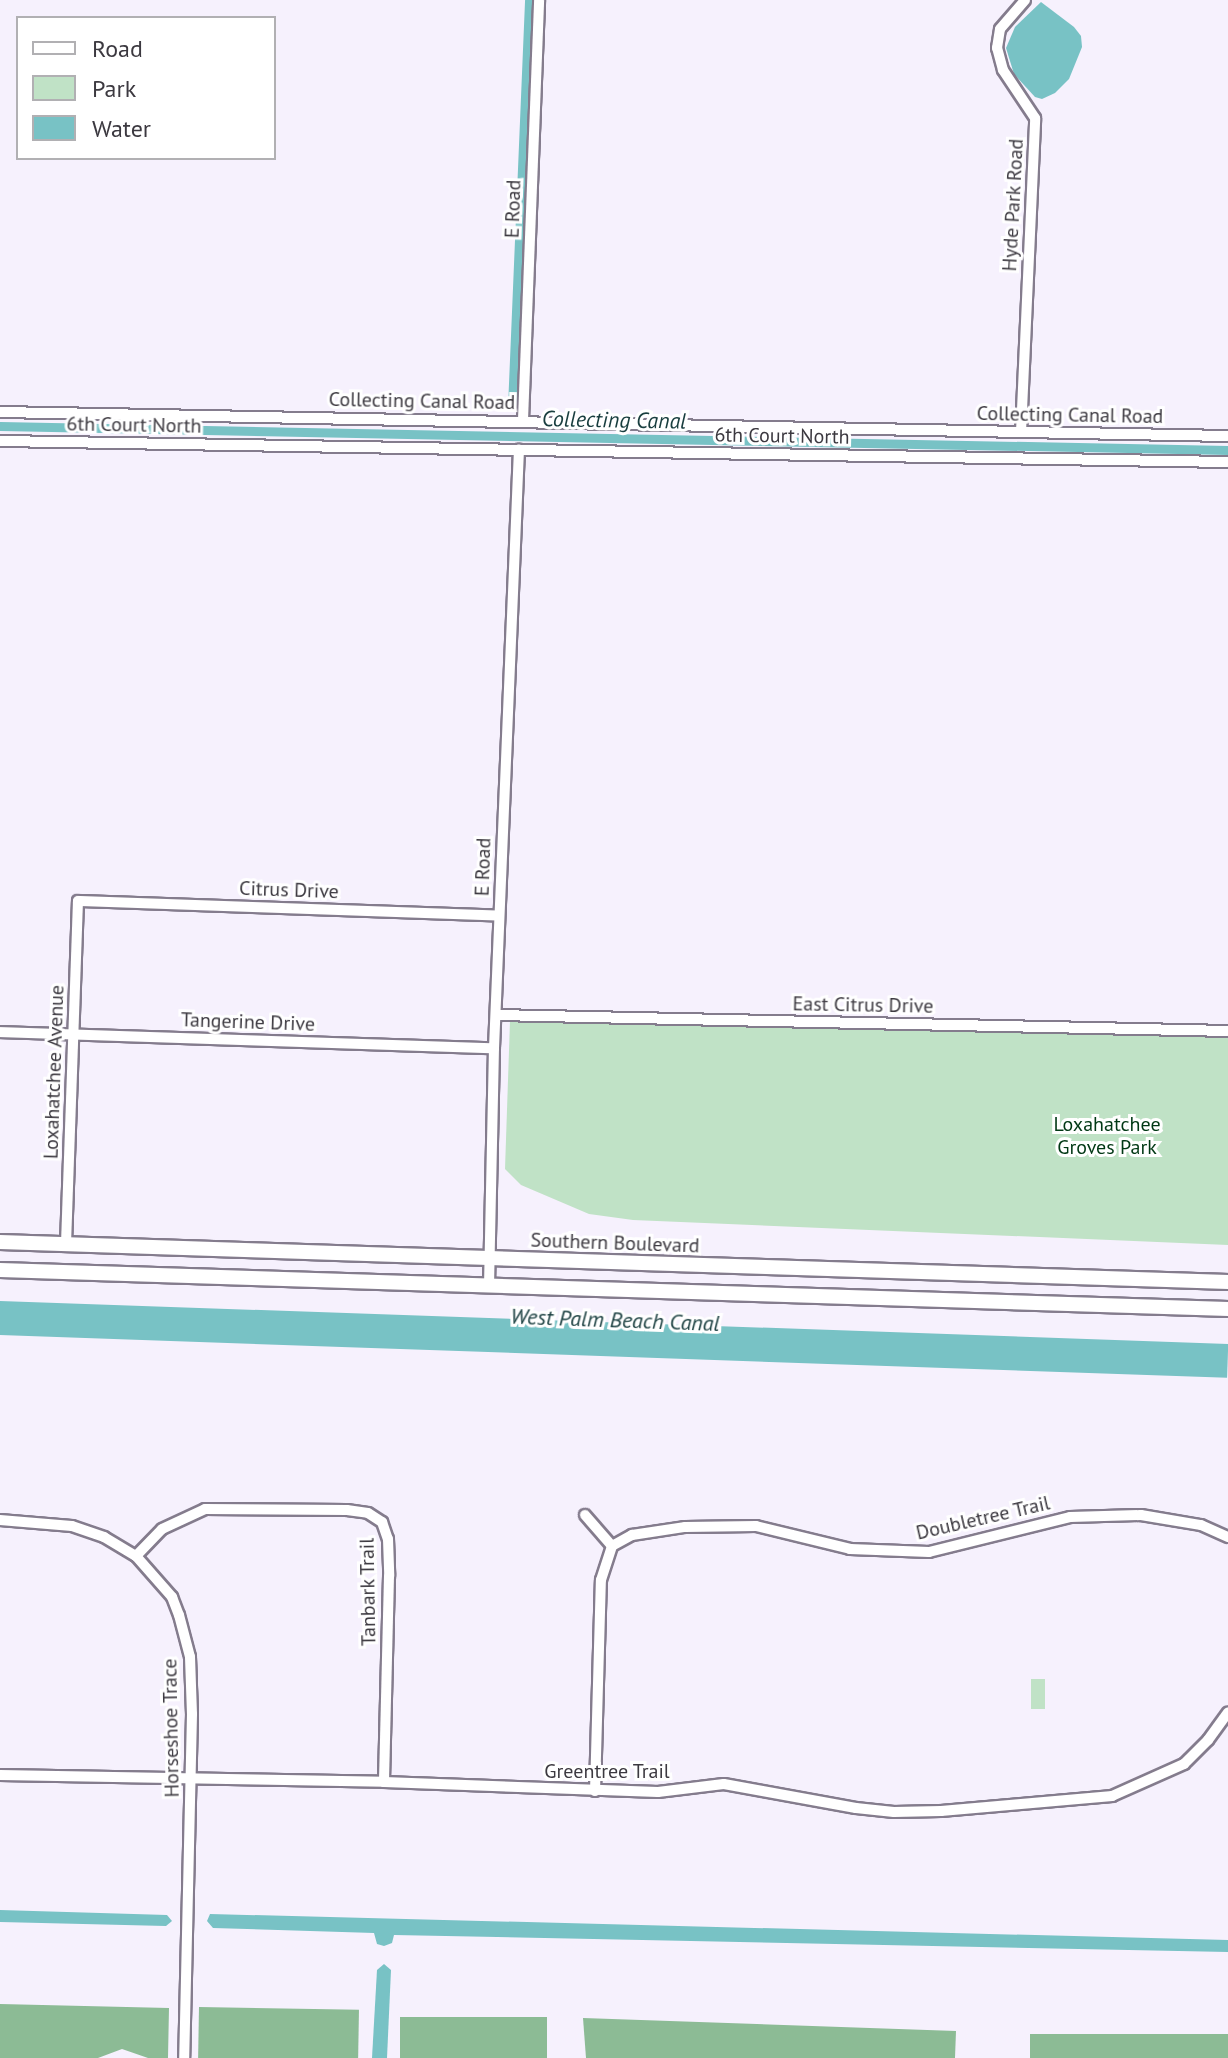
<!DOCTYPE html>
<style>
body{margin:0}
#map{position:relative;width:1228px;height:2058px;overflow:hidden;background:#f6f1fd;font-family:"PT Sans",sans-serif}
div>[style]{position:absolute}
.green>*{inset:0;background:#c0e2c6;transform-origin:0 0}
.forest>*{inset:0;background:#8cbb95;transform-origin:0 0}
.water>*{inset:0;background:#78c2c5;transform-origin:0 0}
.canal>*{height:9px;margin:-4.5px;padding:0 4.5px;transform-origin:4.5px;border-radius:4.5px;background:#78c2c5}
.roads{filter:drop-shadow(2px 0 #847c8d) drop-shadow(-2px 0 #847c8d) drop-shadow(0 2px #847c8d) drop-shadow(0 -2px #847c8d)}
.minor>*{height:10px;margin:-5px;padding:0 5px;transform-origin:5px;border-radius:5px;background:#fff}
.highway>*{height:14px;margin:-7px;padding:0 7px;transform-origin:7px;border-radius:7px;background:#fff}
span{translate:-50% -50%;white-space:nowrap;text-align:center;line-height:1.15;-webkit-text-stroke:6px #fff;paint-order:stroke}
.street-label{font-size:20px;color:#3c3940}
.park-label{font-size:20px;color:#003814}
.water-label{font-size:22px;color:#193e3f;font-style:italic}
.legend{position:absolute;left:16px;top:16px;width:260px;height:144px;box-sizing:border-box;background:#fff;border:2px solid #b1b0b3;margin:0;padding:10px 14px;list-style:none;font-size:24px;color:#3c3940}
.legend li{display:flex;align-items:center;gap:16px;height:40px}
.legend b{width:40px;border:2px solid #b1b0b3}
</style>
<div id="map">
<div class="green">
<i style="clip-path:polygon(510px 1021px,1228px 1034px,1228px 1245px,633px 1220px,589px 1214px,521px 1185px,505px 1169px)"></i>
<i style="left:1031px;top:1679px;width:14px;height:30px"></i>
</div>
<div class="forest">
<i style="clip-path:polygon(0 2004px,169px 2008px,168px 2058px,148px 2058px,122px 2049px,98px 2058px,0 2058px)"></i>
<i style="left:199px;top:2007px;width:160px;height:51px;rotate:1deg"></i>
<i style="left:547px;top:2017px;width:41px;height:147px;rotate:90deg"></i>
<i style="clip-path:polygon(583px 2018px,956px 2031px,955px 2058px,586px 2058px)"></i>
<i style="left:1228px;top:2034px;width:24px;height:198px;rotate:90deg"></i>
</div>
<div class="water">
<i style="clip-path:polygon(1041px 2px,1074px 27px,1081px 36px,1082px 47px,1069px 79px,1055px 93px,1042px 99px,1035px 97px,1014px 74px,1006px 48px,1015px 27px)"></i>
<i style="left:0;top:1301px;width:1229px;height:34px;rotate:2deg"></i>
<i style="clip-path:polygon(0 1910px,167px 1915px,172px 1921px,166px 1926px,0 1922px)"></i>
<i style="clip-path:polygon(210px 1914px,1228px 1940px,1228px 1952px,394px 1935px,392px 1943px,384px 1946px,377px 1944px,374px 1933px,213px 1928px,207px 1921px)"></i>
<i style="clip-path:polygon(384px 1964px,391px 1970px,387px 2058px,372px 2058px,377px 1970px)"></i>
</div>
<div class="canal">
<i style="left:512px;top:407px;width:407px;rotate:-87.6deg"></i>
<i style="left:0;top:426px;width:1228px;rotate:1.12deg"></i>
</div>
<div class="roads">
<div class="minor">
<i style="left:0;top:412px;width:1228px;rotate:1.12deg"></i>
<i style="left:523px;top:420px;width:420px;rotate:-87.8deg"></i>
<i style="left:1021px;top:432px;width:314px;rotate:-87.4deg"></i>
<i style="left:1035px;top:118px;width:58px;rotate:-123.7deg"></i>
<i style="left:1003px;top:70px;width:23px;rotate:-105deg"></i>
<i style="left:997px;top:48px;width:19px;rotate:-81deg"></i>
<i style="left:1000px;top:29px;width:38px;rotate:-49deg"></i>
<i style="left:0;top:441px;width:1228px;rotate:0.98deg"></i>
<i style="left:496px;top:1015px;width:732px;rotate:1.25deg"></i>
<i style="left:0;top:1032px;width:494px;rotate:1.9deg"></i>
<i style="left:66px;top:1244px;width:343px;rotate:-88deg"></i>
<i style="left:78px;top:901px;width:421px;rotate:2deg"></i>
<i style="left:489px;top:1286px;width:238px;rotate:-88.8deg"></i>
<i style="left:494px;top:1048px;width:599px;rotate:-87.61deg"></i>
<i style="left:585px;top:1515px;width:41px;rotate:48.9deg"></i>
<i style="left:0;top:1520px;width:72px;rotate:4.8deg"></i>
<i style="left:72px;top:1526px;width:34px;rotate:19deg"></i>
<i style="left:104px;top:1537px;width:37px;rotate:31deg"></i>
<i style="left:136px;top:1556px;width:55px;rotate:48.7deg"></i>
<i style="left:172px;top:1597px;width:19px;rotate:69deg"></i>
<i style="left:179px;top:1615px;width:43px;rotate:75.3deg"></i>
<i style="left:190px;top:1657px;width:57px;rotate:88deg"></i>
<i style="left:192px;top:1714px;width:344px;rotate:91.3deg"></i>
<i style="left:136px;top:1556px;width:37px;rotate:-46deg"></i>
<i style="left:162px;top:1529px;width:47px;rotate:-24.9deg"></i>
<i style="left:205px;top:1509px;width:142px;rotate:0.4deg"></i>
<i style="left:347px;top:1510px;width:21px;rotate:8deg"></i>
<i style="left:368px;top:1513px;width:17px;rotate:33deg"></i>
<i style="left:382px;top:1522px;width:18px;rotate:71deg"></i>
<i style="left:388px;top:1539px;width:37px;rotate:88deg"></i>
<i style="left:389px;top:1576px;width:206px;rotate:91.4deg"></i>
<i style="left:0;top:1775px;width:384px;rotate:1deg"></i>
<i style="left:384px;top:1782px;width:274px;rotate:2.1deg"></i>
<i style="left:658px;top:1792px;width:66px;rotate:-6.9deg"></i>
<i style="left:724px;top:1784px;width:134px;rotate:10.3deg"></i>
<i style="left:856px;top:1808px;width:38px;rotate:6deg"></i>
<i style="left:894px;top:1812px;width:47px;rotate:-1.2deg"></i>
<i style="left:941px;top:1811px;width:172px;rotate:-5deg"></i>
<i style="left:1112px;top:1796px;width:79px;rotate:-24deg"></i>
<i style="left:1184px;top:1764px;width:34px;rotate:-45deg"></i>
<i style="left:1208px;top:1740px;width:34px;rotate:-54deg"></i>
<i style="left:595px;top:1791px;width:211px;rotate:-88.4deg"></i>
<i style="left:601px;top:1580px;width:36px;rotate:-72deg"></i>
<i style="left:612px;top:1546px;width:23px;rotate:-29deg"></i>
<i style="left:632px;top:1535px;width:54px;rotate:-8.6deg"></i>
<i style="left:685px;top:1527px;width:71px;rotate:-0.8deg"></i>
<i style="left:756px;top:1526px;width:97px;rotate:13.7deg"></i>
<i style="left:850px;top:1549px;width:79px;rotate:2.2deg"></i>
<i style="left:929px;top:1552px;width:145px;rotate:-13.9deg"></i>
<i style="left:1070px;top:1517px;width:71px;rotate:-1.6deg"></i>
<i style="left:1141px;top:1515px;width:61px;rotate:9.5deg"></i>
<i style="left:1201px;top:1525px;width:30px;rotate:24deg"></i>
</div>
<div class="highway">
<i style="left:0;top:1242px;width:1229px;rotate:1.87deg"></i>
<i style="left:0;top:1270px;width:1229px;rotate:1.82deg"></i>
</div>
</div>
<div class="street-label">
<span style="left:1013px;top:205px;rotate:-87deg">Hyde Park Road</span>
<span style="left:513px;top:209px;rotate:-88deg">E Road</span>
<span style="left:422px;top:401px;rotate:1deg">Collecting Canal Road</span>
<span style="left:1070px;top:415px;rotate:1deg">Collecting Canal Road</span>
<span style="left:134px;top:425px;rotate:1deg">6th Court North</span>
<span style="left:782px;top:436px;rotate:1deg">6th Court North</span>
<span style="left:483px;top:867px;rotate:-88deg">E Road</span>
<span style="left:289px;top:890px;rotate:2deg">Citrus Drive</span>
<span style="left:863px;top:1005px;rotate:1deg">East Citrus Drive</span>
<span style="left:248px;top:1022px;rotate:2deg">Tangerine Drive</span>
<span style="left:54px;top:1072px;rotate:-88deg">Loxahatchee Avenue</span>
<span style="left:615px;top:1243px;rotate:2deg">Southern Boulevard</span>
<span style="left:983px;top:1518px;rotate:-13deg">Doubletree Trail</span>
<span style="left:368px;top:1592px;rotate:-91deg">Tanbark Trail</span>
<span style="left:171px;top:1728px;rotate:-91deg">Horseshoe Trace</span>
<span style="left:607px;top:1771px">Greentree Trail</span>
</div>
<div class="park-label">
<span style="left:1107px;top:1136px">Loxahatchee<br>Groves Park</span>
</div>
<div class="water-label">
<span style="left:614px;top:420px;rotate:1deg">Collecting Canal</span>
<span style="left:615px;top:1320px;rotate:2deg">West Palm Beach Canal</span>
</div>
<ul class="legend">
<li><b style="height:10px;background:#fff"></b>Road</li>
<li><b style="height:22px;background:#c0e2c6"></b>Park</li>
<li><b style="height:22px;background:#78c2c5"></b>Water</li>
</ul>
</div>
